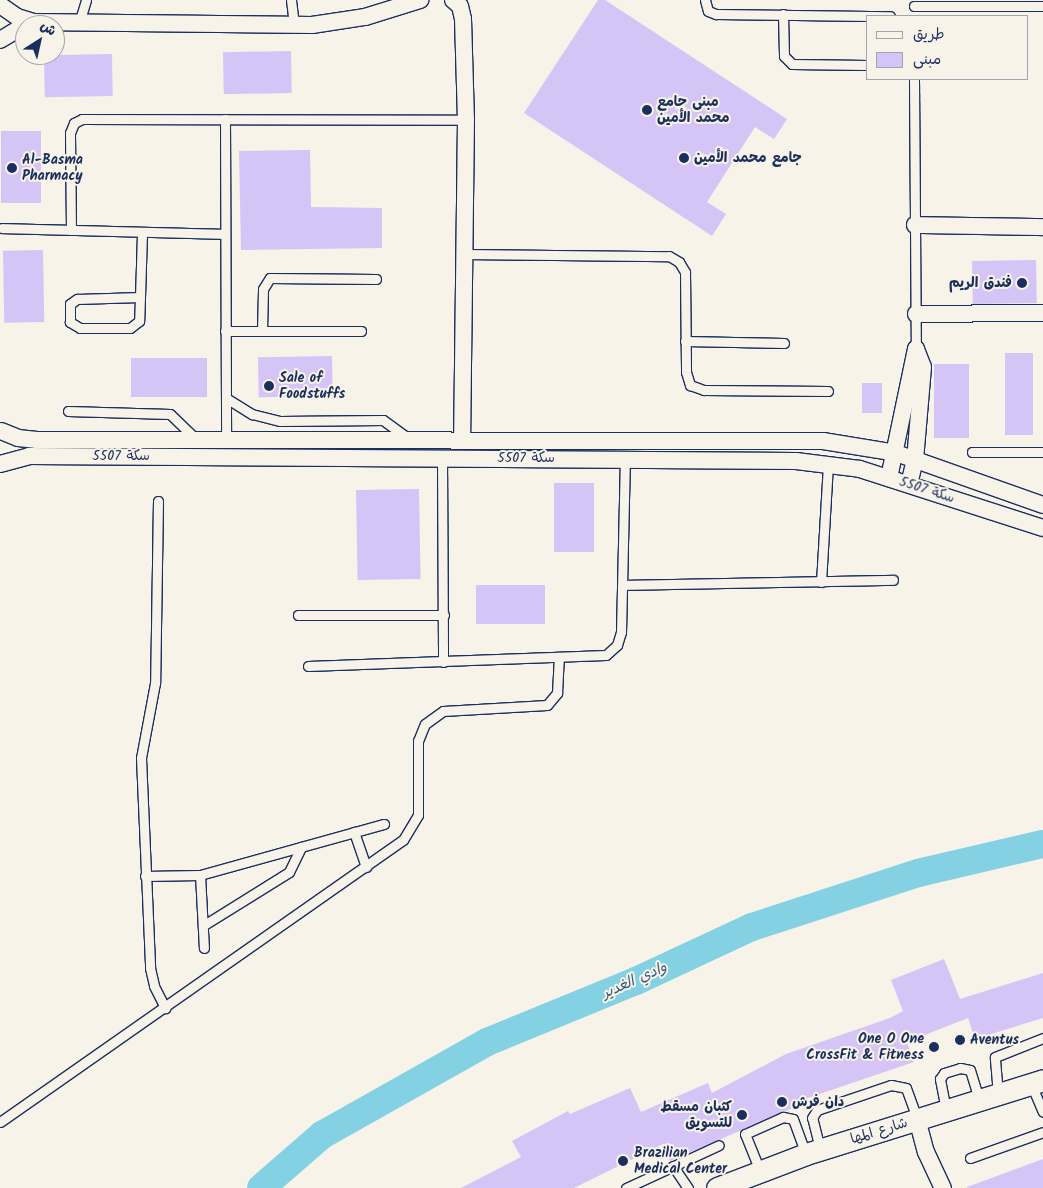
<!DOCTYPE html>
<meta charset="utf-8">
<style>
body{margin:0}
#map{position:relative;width:1043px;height:1188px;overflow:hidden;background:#f7f3e8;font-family:Kalam,"Playpen Sans Arabic",sans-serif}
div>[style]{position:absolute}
.river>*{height:28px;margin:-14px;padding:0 14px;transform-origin:14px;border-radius:14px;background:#83d1e2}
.building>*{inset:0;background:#d5c5f6;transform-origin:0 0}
.roads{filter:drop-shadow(1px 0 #1b2f5e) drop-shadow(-1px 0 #1b2f5e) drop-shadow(0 1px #1b2f5e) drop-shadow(0 -1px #1b2f5e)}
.service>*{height:9px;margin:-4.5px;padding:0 4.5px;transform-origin:4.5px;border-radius:4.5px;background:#f7f3e8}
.minor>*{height:16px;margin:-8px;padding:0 8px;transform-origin:8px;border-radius:8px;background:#f7f3e8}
.tertiary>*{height:21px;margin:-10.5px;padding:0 10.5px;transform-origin:10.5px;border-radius:10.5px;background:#f7f3e8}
.dots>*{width:14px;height:14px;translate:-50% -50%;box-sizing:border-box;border:2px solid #f7f3e8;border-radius:50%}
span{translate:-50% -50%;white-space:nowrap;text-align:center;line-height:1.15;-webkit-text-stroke:4px #f7f3e8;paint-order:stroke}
.poi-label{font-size:14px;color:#1b2f5e;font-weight:700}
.left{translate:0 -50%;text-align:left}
.right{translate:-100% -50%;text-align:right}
.street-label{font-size:14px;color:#1b2f5e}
.water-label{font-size:15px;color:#35587f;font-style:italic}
.legend{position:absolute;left:866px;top:15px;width:162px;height:65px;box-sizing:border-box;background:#f7f3e8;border:1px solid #9fa5b1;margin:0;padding:6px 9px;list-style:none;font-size:15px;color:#1b2f5e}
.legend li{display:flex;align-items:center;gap:10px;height:25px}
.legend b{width:25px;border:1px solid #9fa5b1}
.north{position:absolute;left:15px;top:15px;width:50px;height:50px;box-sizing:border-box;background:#f7f3e8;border:1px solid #9fa5b1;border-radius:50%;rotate:35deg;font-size:14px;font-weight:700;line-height:20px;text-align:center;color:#1b2f5e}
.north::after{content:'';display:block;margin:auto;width:18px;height:22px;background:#1b2f5e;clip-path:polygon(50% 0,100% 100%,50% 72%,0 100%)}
</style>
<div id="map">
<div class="river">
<i style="left:261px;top:1188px;width:81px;rotate:-41deg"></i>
<i style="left:322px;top:1135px;width:189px;rotate:-29.4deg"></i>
<i style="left:487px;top:1042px;width:161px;rotate:-22.3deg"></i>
<i style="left:636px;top:981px;width:128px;rotate:-25deg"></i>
<i style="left:752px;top:927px;width:175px;rotate:-18deg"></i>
<i style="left:918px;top:873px;width:128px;rotate:-13.1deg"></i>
</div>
<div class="building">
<i style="clip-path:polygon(598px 0,605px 0,787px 119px,774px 139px,755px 127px,707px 202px,726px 214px,712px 236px,524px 113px)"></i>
<i style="left:291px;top:51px;width:42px;height:68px;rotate:89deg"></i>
<i style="left:112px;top:54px;width:42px;height:68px;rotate:89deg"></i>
<i style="left:1px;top:131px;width:40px;height:72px"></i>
<i style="clip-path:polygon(310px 150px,311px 207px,382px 208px,382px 248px,241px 250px,239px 151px)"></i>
<i style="left:43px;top:250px;width:72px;height:40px;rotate:89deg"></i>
<i style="left:1036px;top:260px;width:43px;height:64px;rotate:89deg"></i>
<i style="left:1005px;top:353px;width:28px;height:82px"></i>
<i style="left:332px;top:356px;width:40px;height:74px;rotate:89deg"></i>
<i style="left:207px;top:358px;width:39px;height:76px;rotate:90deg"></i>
<i style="left:934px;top:364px;width:35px;height:74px"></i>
<i style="left:862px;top:383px;width:20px;height:30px"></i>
<i style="left:554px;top:483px;width:40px;height:69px"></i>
<i style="left:419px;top:489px;width:90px;height:63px;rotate:89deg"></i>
<i style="left:476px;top:585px;width:69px;height:39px"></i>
<i style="clip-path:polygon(944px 959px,960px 999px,1043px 973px,1043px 1018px,975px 1039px,968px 1018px,907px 1042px,914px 1062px,793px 1103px,795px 1107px,670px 1161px,663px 1144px,574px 1188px,461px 1188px,521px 1157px,512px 1141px,568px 1111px,570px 1114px,630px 1088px,641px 1112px,708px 1083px,712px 1093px,786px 1054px,890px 1018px,903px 1011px,891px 980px)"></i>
<i style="clip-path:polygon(1043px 1159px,1043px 1188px,967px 1188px,967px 1187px)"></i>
</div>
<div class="roads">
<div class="service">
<i style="left:291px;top:0;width:25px;rotate:83deg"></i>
<i style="left:705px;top:0;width:11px;rotate:75deg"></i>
<i style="left:708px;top:11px;width:9px;rotate:21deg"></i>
<i style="left:716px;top:14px;width:174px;rotate:0.7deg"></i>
<i style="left:914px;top:6px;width:129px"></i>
<i style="left:783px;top:14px;width:42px;rotate:88.6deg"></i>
<i style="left:784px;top:56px;width:11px;rotate:45deg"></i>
<i style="left:792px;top:64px;width:75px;rotate:0.8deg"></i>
<i style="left:79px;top:23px;width:24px;rotate:-73deg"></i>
<i style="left:914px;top:79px;width:270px;rotate:89.6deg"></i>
<i style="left:225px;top:119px;width:319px;rotate:89.8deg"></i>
<i style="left:2px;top:228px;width:222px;rotate:1.5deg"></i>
<i style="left:71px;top:230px;width:97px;rotate:-90.6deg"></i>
<i style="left:70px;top:133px;width:11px;rotate:-68deg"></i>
<i style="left:74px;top:123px;width:9px;rotate:-27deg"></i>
<i style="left:82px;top:119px;width:384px;rotate:0.1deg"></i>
<i style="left:463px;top:254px;width:206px;rotate:0.6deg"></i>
<i style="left:669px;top:256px;width:12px;rotate:31deg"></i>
<i style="left:679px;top:262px;width:12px;rotate:59deg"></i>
<i style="left:685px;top:272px;width:100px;rotate:89.4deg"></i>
<i style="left:686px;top:372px;width:14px;rotate:73deg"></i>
<i style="left:690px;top:385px;width:15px;rotate:20deg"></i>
<i style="left:704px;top:390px;width:124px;rotate:0.5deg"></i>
<i style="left:140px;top:297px;width:24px;rotate:92deg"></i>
<i style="left:139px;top:321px;width:11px;rotate:142deg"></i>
<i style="left:130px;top:328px;width:50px;rotate:180deg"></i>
<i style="left:80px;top:328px;width:12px;rotate:-149deg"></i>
<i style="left:70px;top:322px;width:18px;rotate:-90deg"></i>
<i style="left:70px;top:304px;width:9px;rotate:-36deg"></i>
<i style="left:77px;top:299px;width:63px;rotate:-1.8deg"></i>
<i style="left:140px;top:297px;width:64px;rotate:-88.2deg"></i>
<i style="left:225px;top:331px;width:136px"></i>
<i style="left:262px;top:331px;width:42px;rotate:-88.6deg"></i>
<i style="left:263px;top:289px;width:13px;rotate:-58deg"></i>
<i style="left:270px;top:278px;width:106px;rotate:0.5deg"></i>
<i style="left:685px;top:341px;width:99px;rotate:1.2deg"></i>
<i style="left:226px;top:398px;width:31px;rotate:32deg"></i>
<i style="left:252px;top:414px;width:29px;rotate:14deg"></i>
<i style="left:280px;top:421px;width:103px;rotate:-0.6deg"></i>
<i style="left:383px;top:420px;width:34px;rotate:36deg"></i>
<i style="left:68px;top:411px;width:102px;rotate:1.7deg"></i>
<i style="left:170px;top:414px;width:36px;rotate:44deg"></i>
<i style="left:972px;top:452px;width:71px"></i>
<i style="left:442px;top:457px;width:205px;rotate:89.7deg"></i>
<i style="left:158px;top:501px;width:182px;rotate:90.9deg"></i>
<i style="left:155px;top:683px;width:76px;rotate:100.6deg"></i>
<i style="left:141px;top:758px;width:210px;rotate:87.5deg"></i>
<i style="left:150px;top:968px;width:18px;rotate:77deg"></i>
<i style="left:154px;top:986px;width:25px;rotate:63deg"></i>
<i style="left:821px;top:582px;width:118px;rotate:-86.6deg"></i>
<i style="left:624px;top:585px;width:269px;rotate:-1.1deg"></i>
<i style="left:298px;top:615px;width:146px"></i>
<i style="left:308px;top:666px;width:298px;rotate:-2.1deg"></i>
<i style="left:606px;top:655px;width:15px;rotate:-42deg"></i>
<i style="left:617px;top:645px;width:14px;rotate:-73deg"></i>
<i style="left:621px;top:632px;width:174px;rotate:-88.7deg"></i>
<i style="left:354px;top:832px;width:37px;rotate:71deg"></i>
<i style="left:200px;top:875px;width:73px;rotate:86.9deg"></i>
<i style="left:145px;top:876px;width:55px;rotate:-1deg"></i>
<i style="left:200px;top:875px;width:191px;rotate:-15.5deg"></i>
<i style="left:204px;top:925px;width:100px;rotate:-31.9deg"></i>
<i style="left:289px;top:872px;width:28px;rotate:-64deg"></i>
<i style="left:1031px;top:1084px;width:30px;rotate:67deg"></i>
<i style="left:998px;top:1094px;width:37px;rotate:-95deg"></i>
<i style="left:995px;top:1057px;width:52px;rotate:-21.6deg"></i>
<i style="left:946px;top:1110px;width:32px;rotate:-101deg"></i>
<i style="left:940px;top:1079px;width:7px;rotate:-56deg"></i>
<i style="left:944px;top:1073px;width:17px;rotate:-17deg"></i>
<i style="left:960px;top:1068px;width:10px;rotate:11deg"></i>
<i style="left:970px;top:1070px;width:30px;rotate:73deg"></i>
<i style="left:0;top:1122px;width:492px;rotate:-35deg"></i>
<i style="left:403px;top:840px;width:29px;rotate:-59deg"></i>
<i style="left:418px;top:815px;width:74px;rotate:-90deg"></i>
<i style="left:418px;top:741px;width:18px;rotate:-68deg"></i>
<i style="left:425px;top:724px;width:22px;rotate:-36deg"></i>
<i style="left:443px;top:711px;width:104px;rotate:-3.3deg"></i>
<i style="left:547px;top:705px;width:16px;rotate:-50deg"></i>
<i style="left:557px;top:693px;width:34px;rotate:-87deg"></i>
<i style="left:820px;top:1149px;width:32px;rotate:-104deg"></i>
<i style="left:812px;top:1118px;width:9px;rotate:-58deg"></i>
<i style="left:817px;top:1110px;width:78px;rotate:-18.7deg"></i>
<i style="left:891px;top:1085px;width:15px;rotate:11deg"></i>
<i style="left:906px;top:1088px;width:33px;rotate:70deg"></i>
<i style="left:970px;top:1158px;width:77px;rotate:-19.6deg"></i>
<i style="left:673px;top:1166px;width:27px;rotate:56deg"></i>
<i style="left:760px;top:1171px;width:40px;rotate:-112deg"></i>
<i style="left:745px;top:1134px;width:42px;rotate:-24.1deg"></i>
<i style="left:783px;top:1117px;width:10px;rotate:11deg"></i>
<i style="left:793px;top:1119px;width:37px;rotate:70deg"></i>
<i style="left:626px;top:1188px;width:102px;rotate:-24.8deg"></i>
</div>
<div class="minor">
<i style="left:453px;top:0;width:9px;rotate:41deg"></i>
<i style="left:460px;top:6px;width:13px;rotate:77deg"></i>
<i style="left:463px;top:19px;width:101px;rotate:88.3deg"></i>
<i style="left:466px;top:120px;width:319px;rotate:90.7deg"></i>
<i style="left:0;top:5px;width:21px;rotate:35deg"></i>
<i style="left:17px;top:17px;width:17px;rotate:17deg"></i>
<i style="left:33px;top:22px;width:279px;rotate:0.6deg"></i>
<i style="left:312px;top:25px;width:54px;rotate:-8.6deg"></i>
<i style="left:365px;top:17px;width:58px;rotate:-17.2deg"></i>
<i style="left:0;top:40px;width:29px;rotate:-31deg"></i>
<i style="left:915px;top:225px;width:128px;rotate:0.9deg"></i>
<i style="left:916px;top:314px;width:127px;rotate:-0.5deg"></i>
<i style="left:1px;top:431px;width:18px;rotate:22deg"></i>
<i style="left:18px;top:438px;width:19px;rotate:6deg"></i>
<i style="left:37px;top:440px;width:786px;rotate:0.07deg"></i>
<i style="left:823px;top:441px;width:74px;rotate:9.3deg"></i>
<i style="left:896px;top:453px;width:156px;rotate:19.5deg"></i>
<i style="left:0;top:464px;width:30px;rotate:-15deg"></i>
<i style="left:29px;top:456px;width:767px;rotate:0.37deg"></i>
<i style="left:796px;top:461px;width:64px;rotate:7.1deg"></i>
<i style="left:860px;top:469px;width:192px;rotate:17.9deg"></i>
<i style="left:889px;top:478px;width:132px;rotate:-78.2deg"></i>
<i style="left:916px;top:349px;width:19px;rotate:69deg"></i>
<i style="left:923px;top:367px;width:93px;rotate:94.9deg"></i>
<i style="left:915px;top:460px;width:25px;rotate:104deg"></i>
<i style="left:917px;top:1119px;width:34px;rotate:75deg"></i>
<i style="left:926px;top:1152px;width:40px;rotate:65deg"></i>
</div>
<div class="tertiary">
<i style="left:717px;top:1188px;width:95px;rotate:-20.9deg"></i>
<i style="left:806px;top:1154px;width:248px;rotate:-17.3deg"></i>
</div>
</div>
<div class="dots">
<i style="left:647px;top:110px;background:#1b2f5e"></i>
<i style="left:684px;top:158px;background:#1b2f5e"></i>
<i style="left:12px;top:168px;background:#1b2f5e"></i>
<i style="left:1022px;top:283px;background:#1b2f5e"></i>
<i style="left:269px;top:386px;background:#1b2f5e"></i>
<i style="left:960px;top:1040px;background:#1b2f5e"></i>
<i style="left:934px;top:1047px;background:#1b2f5e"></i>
<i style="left:782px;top:1102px;background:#1b2f5e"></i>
<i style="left:742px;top:1115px;background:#1b2f5e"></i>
<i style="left:623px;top:1161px;background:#1b2f5e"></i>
</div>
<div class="poi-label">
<span class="left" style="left:657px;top:110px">مبنى جامع<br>محمد الأمين</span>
<span class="left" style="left:694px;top:158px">جامع محمد الأمين</span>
<span class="left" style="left:22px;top:168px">Al-Basma<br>Pharmacy</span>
<span class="right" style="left:1012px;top:283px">فندق الريم</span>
<span class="left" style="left:279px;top:386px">Sale of<br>Foodstuffs</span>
<span class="right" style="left:924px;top:1047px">One O One<br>CrossFit &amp; Fitness</span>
<span class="left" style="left:970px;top:1040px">Aventus</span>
<span class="left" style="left:792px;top:1102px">دان فرش</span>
<span class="right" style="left:732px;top:1115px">كثبان مسقط<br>للتسويق</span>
<span class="left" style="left:634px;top:1161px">Brazilian<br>Medical Center</span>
</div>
<div class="street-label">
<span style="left:121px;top:456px">سكة 5507</span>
<span style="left:526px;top:458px">سكة 5507</span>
<span style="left:927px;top:490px;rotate:18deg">سكة 5507</span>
<span style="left:879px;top:1131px;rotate:-17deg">شارع المها</span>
</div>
<div class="water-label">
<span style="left:635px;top:981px;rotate:-24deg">وادي الغدير</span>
</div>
<ul class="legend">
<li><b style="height:6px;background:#f7f3e8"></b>طريق</li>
<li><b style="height:14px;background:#d5c5f6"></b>مبنى</li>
</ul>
<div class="north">ش</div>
</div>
